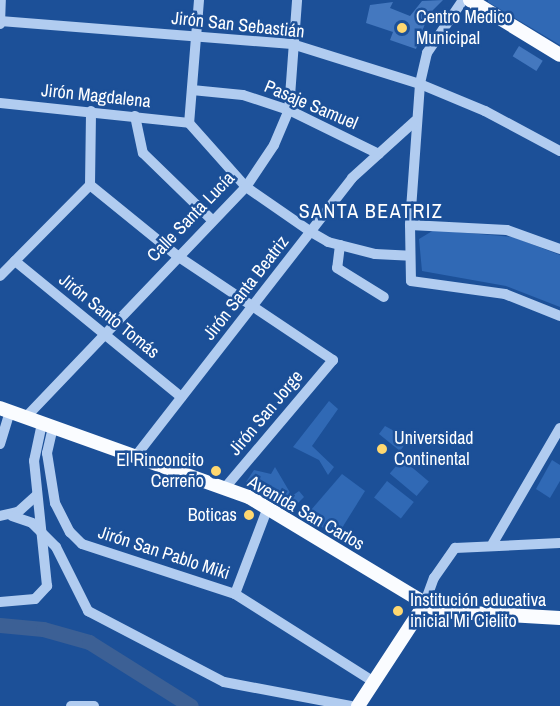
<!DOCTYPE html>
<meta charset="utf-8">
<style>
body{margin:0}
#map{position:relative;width:560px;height:706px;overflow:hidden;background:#1c5098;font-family:"Archivo Narrow",sans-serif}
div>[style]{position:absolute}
.green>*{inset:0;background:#3069b5;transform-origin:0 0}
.river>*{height:15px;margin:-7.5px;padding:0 7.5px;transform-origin:7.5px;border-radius:7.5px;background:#3c6095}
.building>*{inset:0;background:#4478bf;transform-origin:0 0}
.minor>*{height:10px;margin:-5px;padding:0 5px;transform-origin:5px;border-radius:5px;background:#b1ccf0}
.major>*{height:14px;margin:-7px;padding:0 7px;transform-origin:7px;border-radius:7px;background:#fafcff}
.dots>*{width:16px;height:16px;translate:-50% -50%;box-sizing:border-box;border:3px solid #1c5098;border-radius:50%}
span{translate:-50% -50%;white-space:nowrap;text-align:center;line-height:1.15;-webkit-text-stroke:5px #1c5098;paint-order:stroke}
.poi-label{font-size:18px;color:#fff}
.left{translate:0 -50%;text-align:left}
.right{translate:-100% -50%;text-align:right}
.street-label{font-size:18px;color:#fff}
.neighbourhood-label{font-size:20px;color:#fff;letter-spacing:1.5px}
</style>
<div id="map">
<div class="green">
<i style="clip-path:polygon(488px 0,560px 0,560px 45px,488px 2px)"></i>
<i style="clip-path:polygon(434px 230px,513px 237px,560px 255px,560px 307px,506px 286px,422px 271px,419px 239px)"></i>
<i style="clip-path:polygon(329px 401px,338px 409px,312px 446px,334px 467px,328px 475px,319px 460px,293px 447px)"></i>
<i style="clip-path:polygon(385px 426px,409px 439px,400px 451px,379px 434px)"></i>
<i style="left:402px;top:459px;width:35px;height:19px;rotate:40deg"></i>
<i style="clip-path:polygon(552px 460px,560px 465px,560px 481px,550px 498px,536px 489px)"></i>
<i style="clip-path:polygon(275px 467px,292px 496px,299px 491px,304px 497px,291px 510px,246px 482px,254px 470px,271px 474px)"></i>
<i style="clip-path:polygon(342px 474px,365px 491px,337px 536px,305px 517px)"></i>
<i style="left:387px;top:481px;width:34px;height:21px;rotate:38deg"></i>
</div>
<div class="river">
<i style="left:0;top:625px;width:43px;rotate:5.3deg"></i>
<i style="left:43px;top:629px;width:48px;rotate:15.8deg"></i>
<i style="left:89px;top:642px;width:120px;rotate:32.1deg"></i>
</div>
<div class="building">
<i style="clip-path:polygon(443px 0,428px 15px,416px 49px,390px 40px,393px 32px,366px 23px,370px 5px,393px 2px,390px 8px,410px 16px,422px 1px)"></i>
<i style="left:519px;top:46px;width:28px;height:12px;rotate:32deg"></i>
</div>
<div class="minor">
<i style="left:199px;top:0;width:123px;rotate:94.6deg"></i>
<i style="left:189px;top:123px;width:86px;rotate:48.3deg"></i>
<i style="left:246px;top:187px;width:79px;rotate:34.7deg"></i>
<i style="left:311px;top:232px;width:20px;rotate:30deg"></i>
<i style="left:328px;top:242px;width:49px;rotate:14.3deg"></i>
<i style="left:375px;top:254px;width:35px;rotate:3deg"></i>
<i style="left:463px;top:0;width:64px;rotate:124.2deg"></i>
<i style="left:427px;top:53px;width:32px;rotate:103deg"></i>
<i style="left:420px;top:84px;width:141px;rotate:94.1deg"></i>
<i style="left:410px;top:225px;width:56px;rotate:89deg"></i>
<i style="left:411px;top:281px;width:95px;rotate:7.9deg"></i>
<i style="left:505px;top:294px;width:59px;rotate:21.8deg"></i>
<i style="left:0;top:21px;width:293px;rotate:4.5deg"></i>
<i style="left:292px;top:44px;width:134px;rotate:17.4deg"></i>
<i style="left:420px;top:84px;width:70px;rotate:22.6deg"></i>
<i style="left:485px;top:111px;width:85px;rotate:28.1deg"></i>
<i style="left:0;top:24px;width:24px;rotate:-88deg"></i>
<i style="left:192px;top:90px;width:51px;rotate:5.6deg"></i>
<i style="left:243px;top:95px;width:48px;rotate:18.1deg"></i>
<i style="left:289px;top:110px;width:100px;rotate:26.1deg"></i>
<i style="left:0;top:103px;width:190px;rotate:6deg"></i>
<i style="left:135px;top:116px;width:38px;rotate:78deg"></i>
<i style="left:143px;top:153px;width:96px;rotate:44.2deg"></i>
<i style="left:90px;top:185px;width:111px;rotate:39.1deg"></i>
<i style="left:176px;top:255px;width:189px;rotate:33.8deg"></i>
<i style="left:333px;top:360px;width:167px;rotate:130.2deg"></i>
<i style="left:410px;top:225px;width:97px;rotate:3deg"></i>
<i style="left:507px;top:230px;width:56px;rotate:19.7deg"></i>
<i style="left:340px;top:245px;width:23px;rotate:97deg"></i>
<i style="left:337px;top:268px;width:55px;rotate:31.7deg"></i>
<i style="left:15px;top:261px;width:215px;rotate:39.3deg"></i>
<i style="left:0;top:276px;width:128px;rotate:-45.3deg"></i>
<i style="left:90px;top:185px;width:74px;rotate:-89.2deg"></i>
<i style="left:26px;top:417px;width:318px;rotate:-46.3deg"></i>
<i style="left:246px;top:187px;width:50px;rotate:-56.3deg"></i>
<i style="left:274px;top:145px;width:38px;rotate:-67deg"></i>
<i style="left:289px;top:110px;width:110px;rotate:-85.8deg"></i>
<i style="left:53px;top:427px;width:27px;rotate:103deg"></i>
<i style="left:47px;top:453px;width:51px;rotate:80.9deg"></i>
<i style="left:55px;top:503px;width:33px;rotate:63deg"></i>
<i style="left:70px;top:532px;width:17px;rotate:45deg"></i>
<i style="left:82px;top:544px;width:161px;rotate:18.1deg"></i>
<i style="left:235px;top:594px;width:165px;rotate:32.3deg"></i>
<i style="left:0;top:444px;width:34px;rotate:-73deg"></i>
<i style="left:135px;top:457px;width:353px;rotate:-52.1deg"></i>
<i style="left:352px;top:178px;width:85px;rotate:-42.1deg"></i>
<i style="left:0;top:516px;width:18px;rotate:-13deg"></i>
<i style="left:18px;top:512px;width:25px;rotate:-42deg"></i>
<i style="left:12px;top:516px;width:21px;rotate:19deg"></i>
<i style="left:32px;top:523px;width:34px;rotate:45deg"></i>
<i style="left:56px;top:547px;width:72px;rotate:63.4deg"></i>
<i style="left:88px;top:611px;width:153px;rotate:27.6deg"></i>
<i style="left:224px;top:682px;width:129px;rotate:10.7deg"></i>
<i style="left:493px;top:543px;width:133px;rotate:-59.8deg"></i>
<i style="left:235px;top:594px;width:93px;rotate:-69.2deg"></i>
<i style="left:0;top:602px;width:35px;rotate:-5deg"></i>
<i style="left:35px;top:599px;width:18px;rotate:-47deg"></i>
<i style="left:47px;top:586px;width:126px;rotate:-95.9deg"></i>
<i style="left:34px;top:461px;width:39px;rotate:-78deg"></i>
<i style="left:424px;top:605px;width:29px;rotate:-70deg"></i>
<i style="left:434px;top:578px;width:37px;rotate:-55deg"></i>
<i style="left:455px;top:548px;width:105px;rotate:-2.7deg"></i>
<i style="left:71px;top:706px;width:23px"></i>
</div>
<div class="major">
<i style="left:470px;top:0;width:105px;rotate:31.4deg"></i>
<i style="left:0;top:408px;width:264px;rotate:19.7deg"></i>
<i style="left:249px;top:497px;width:221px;rotate:31.1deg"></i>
<i style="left:438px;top:611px;width:122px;rotate:3.3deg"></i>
<i style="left:358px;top:706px;width:121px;rotate:-56.8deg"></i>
</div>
<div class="dots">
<i style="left:402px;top:28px;background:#ffd870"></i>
<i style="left:382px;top:449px;background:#ffd870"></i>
<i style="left:216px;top:471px;background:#ffd870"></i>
<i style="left:249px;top:515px;background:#ffd870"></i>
<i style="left:398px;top:611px;background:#ffd870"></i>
</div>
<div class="poi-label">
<span class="left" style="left:416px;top:28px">Centro Medico<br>Municipal</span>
<span class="left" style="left:394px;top:449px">Universidad<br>Continental</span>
<span class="right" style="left:204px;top:471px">El Rinconcito<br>Cerreño</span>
<span class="right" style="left:237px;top:515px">Boticas</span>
<span class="left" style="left:410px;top:611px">Institución educativa<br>inicial Mi Cielito</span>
</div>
<div class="street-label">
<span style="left:238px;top:25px;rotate:6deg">Jirón San Sebastián</span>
<span style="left:96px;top:96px;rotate:6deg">Jirón Magdalena</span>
<span style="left:311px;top:105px;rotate:23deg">Pasaje Samuel</span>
<span style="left:191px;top:217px;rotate:-46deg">Calle Santa Lucía</span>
<span style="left:246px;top:288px;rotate:-52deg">Jirón Santa Beatriz</span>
<span style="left:109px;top:316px;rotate:39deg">Jirón Santo Tomás</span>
<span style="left:266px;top:413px;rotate:-50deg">Jirón San Jorge</span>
<span style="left:306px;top:513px;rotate:30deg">Avenida San Carlos</span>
<span style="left:164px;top:553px;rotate:18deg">Jirón San Pablo Miki</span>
</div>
<div class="neighbourhood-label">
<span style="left:371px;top:210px">SANTA BEATRIZ</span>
</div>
</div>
